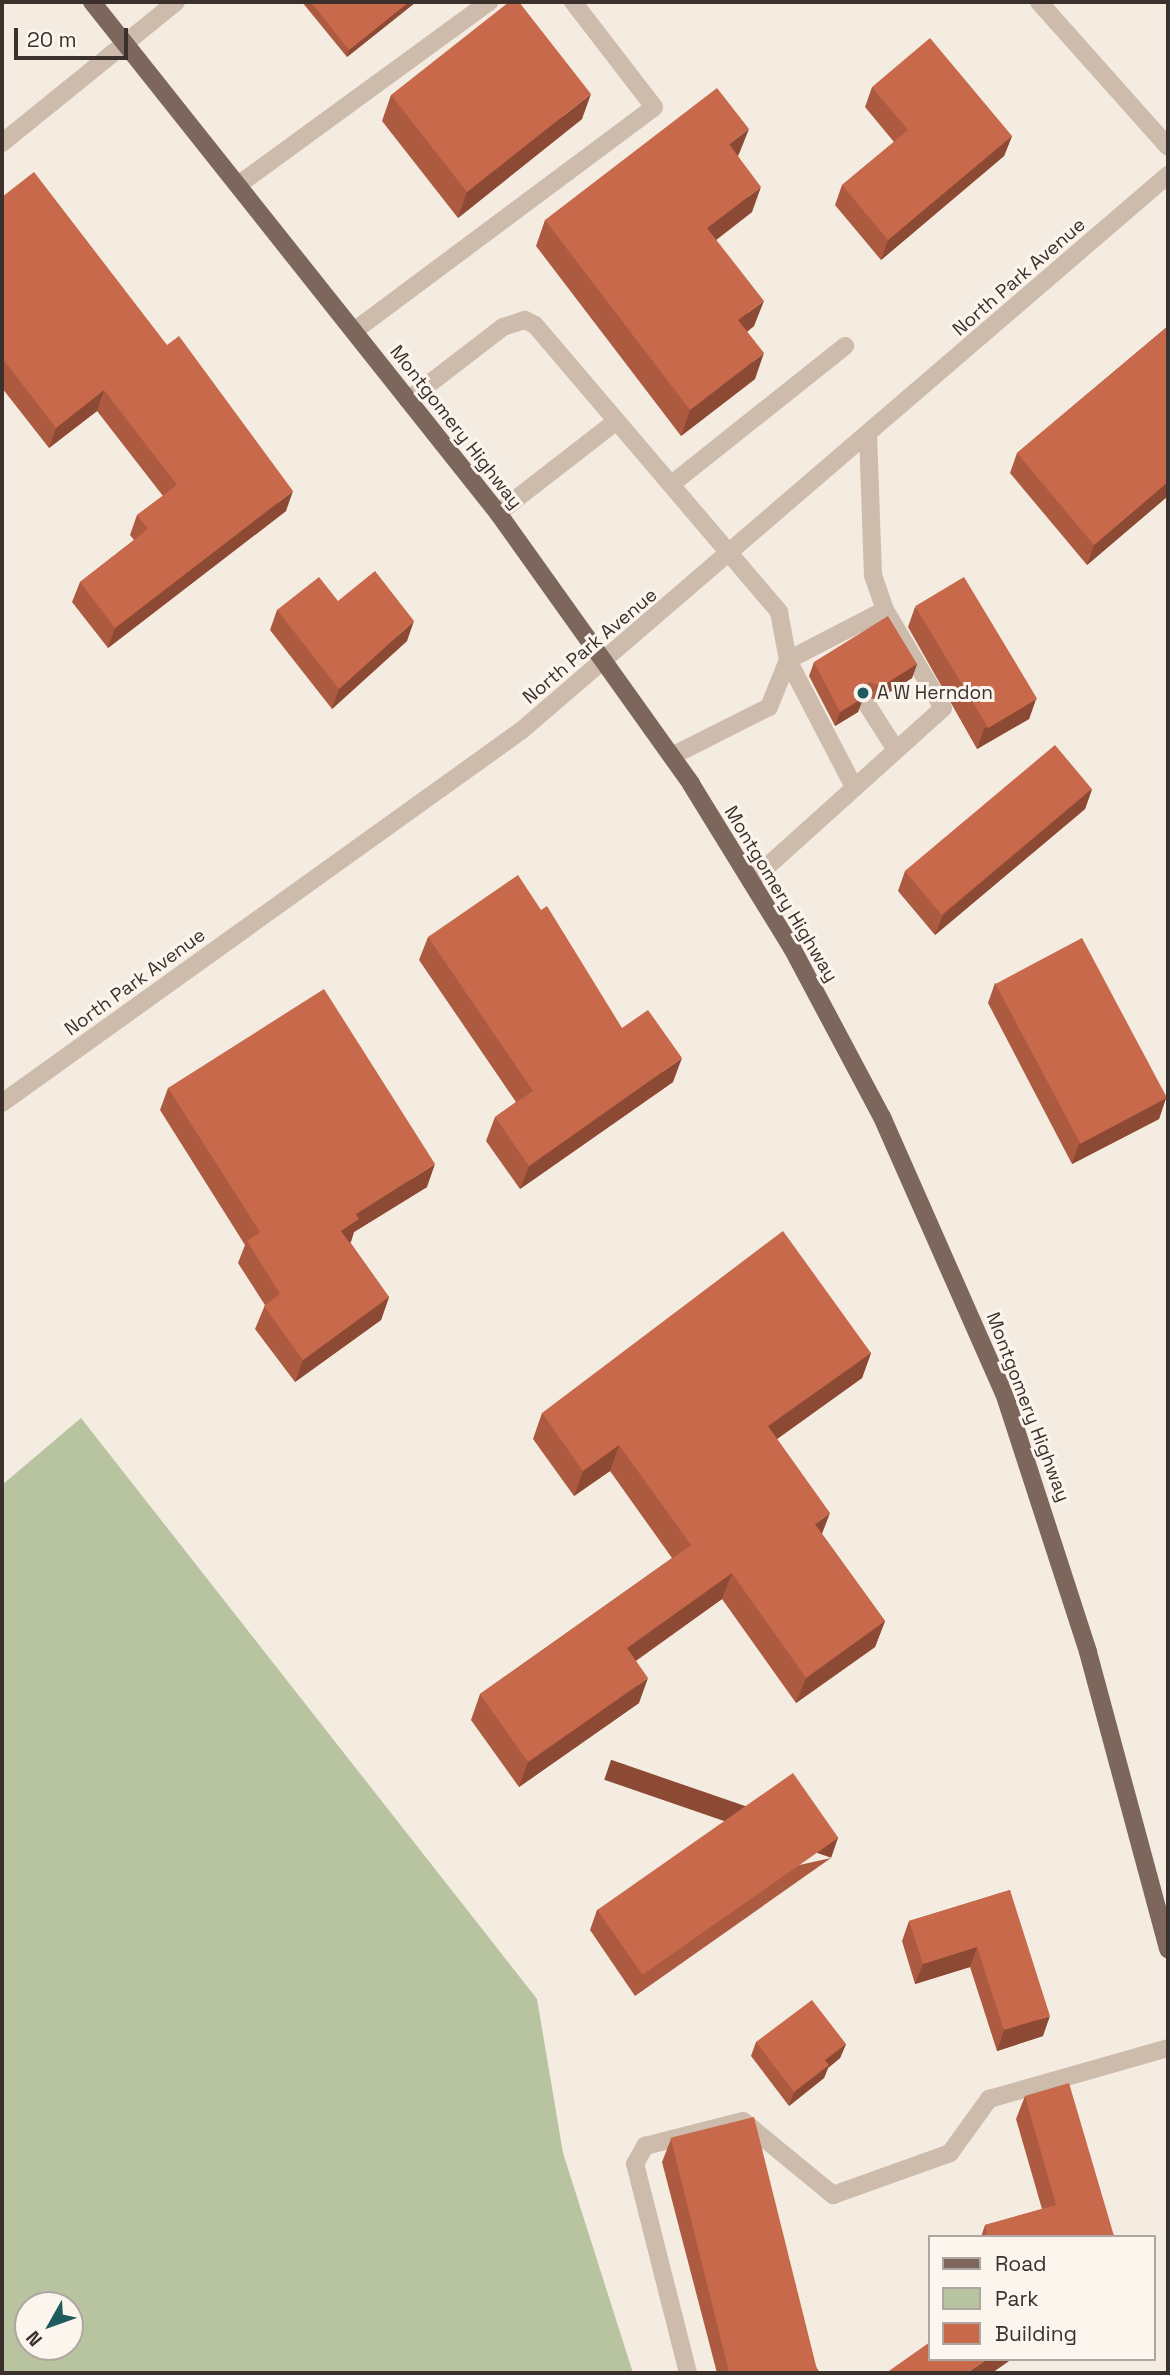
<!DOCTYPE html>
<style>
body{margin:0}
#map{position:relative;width:1170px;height:2375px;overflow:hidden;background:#f4ebe1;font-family:"Space Grotesk",sans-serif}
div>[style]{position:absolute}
.green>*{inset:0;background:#b8c4a0}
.minor>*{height:18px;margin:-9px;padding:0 9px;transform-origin:9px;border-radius:9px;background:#cdbbac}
.major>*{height:18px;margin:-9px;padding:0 9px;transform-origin:9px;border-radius:9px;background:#7d675c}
.wall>*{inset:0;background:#ac5a40}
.shaded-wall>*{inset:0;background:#8c4a34;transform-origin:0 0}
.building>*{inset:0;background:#c8694b;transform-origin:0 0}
.dots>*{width:19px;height:19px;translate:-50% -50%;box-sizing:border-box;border:4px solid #fbf5ee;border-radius:50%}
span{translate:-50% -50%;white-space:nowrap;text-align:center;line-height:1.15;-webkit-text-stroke:6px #fbf5ee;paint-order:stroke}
.street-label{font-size:19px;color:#3b302b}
.poi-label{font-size:19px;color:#3b302b}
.left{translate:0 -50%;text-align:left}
.frame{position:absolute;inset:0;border:4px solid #3b302b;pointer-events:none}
.legend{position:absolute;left:928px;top:2235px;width:228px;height:126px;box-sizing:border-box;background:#fbf5ee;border:2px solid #aea6a0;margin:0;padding:9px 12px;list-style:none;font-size:21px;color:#3b302b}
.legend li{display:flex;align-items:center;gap:14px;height:35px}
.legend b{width:35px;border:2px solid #aea6a0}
.north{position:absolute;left:14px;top:2291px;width:70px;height:70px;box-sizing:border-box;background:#fbf5ee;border:2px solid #aea6a0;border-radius:50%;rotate:230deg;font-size:19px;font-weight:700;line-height:28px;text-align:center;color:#3b302b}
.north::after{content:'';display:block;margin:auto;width:24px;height:32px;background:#1f5a5e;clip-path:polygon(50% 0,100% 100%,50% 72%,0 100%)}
.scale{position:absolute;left:14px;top:28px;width:114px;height:32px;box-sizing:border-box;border:4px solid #3b302b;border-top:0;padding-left:9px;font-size:21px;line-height:24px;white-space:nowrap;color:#3b302b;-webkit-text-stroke:5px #fbf5ee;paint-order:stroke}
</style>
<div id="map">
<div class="green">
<i style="clip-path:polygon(evenodd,81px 1418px,537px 1999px,563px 2153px,633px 2373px,2px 2373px,2px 1485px,81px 1418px,28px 2305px,70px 2305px,70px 2347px,28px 2347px,28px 2305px)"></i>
</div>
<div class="minor">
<i style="left:1039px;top:2px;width:194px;rotate:48.3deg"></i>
<i style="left:2px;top:143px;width:224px;rotate:-39deg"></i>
<i style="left:238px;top:185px;width:311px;rotate:-36.1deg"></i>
<i style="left:354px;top:331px;width:374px;rotate:-36.7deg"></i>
<i style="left:654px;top:107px;width:133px;rotate:-127.6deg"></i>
<i style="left:408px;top:400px;width:120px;rotate:-37.5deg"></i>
<i style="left:503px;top:327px;width:23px;rotate:-18deg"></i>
<i style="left:525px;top:320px;width:11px;rotate:27deg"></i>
<i style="left:535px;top:325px;width:377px;rotate:49.6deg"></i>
<i style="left:779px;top:612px;width:49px;rotate:79.4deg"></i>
<i style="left:788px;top:660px;width:51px;rotate:112deg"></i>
<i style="left:769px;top:707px;width:109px;rotate:153.2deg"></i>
<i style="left:673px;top:483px;width:220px;rotate:-38.5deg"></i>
<i style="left:498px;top:513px;width:147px;rotate:-37.8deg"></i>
<i style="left:868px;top:706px;width:52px;rotate:57.5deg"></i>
<i style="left:854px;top:787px;width:143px;rotate:-117.5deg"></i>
<i style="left:788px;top:660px;width:109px;rotate:-27.3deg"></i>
<i style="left:751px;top:881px;width:258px;rotate:-42deg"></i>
<i style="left:943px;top:708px;width:114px;rotate:-120.6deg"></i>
<i style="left:885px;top:610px;width:36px;rotate:-109deg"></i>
<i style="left:873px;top:576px;width:141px;rotate:-92deg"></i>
<i style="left:2px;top:1103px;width:640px;rotate:-35.65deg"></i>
<i style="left:522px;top:730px;width:852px;rotate:-40.67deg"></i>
<i style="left:688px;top:2373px;width:216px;rotate:-104.2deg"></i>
<i style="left:635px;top:2164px;width:21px;rotate:-61deg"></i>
<i style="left:645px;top:2146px;width:101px;rotate:-14.3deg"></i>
<i style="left:743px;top:2121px;width:117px;rotate:39.4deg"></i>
<i style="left:833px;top:2195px;width:124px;rotate:-19.7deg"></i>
<i style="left:950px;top:2153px;width:67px;rotate:-54.2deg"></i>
<i style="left:989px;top:2099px;width:186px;rotate:-15.9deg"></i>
</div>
<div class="major">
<i style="left:92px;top:2px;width:653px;rotate:51.53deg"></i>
<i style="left:498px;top:513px;width:333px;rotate:54.5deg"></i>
<i style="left:691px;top:784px;width:193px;rotate:58.4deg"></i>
<i style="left:792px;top:948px;width:191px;rotate:62deg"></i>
<i style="left:882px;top:1117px;width:302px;rotate:66.2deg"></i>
<i style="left:1004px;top:1393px;width:272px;rotate:72deg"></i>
<i style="left:1088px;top:1652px;width:308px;rotate:74.9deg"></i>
</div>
<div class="wall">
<i style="clip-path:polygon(302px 2px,416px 2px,347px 57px)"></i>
<i style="clip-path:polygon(872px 87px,1012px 136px,1004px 156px,881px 260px,835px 205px,842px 185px,894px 142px,865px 107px)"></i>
<i style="clip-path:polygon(391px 95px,582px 119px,458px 218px,382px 121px)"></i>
<i style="clip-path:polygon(739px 154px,738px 156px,752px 212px,716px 240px,754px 326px,747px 332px,755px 379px,681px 436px,536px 246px,545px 220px)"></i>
<i style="clip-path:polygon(2px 197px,286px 511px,108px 648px,72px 602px,80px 582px,134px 540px,130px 535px,137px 515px,163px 496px,97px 411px,49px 448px,2px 388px)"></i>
<i style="clip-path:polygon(1168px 326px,1168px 496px,1087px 565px,1010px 473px,1017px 453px)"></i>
<i style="clip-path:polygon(338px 601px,407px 641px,332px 709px,270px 630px,277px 610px)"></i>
<i style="clip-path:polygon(915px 607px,1036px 699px,1029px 719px,977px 749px,908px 627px)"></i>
<i style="clip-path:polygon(814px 662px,917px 664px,912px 678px,877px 700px,864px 696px,858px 712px,835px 726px,809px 676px)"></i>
<i style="clip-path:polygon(1092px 789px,1085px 809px,935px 935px,898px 891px,905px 871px)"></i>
<i style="clip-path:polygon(428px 937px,622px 1028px,673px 1082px,520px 1189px,486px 1141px,495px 1117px,516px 1102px,419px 960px)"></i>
<i style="clip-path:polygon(995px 983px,1166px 1098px,1159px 1119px,1072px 1164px,988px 1003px)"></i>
<i style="clip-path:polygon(168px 1088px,427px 1187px,354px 1232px,350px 1242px,389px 1297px,381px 1320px,295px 1382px,255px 1329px,265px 1305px,238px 1263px,245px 1245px,160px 1110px)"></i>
<i style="clip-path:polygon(871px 1353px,862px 1378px,777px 1439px,822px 1534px,885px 1621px,875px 1647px,796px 1703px,722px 1599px,636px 1661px,639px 1703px,519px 1787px,471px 1720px,480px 1694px,672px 1558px,610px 1471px,574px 1496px,533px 1439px,542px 1413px)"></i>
<i style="clip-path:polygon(831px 1858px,635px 1996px,590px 1930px,597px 1910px)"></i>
<i style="clip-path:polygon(1010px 1890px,1043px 2036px,997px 2051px,970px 1967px,915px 1984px,902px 1941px,909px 1921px)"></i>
<i style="clip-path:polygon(756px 2042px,846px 2044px,840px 2058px,828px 2068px,824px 2078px,789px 2106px,751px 2056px)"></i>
<i style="clip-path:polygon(1025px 2096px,1114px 2236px,1113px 2237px,981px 2237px,985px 2225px,1042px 2209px,1016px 2119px)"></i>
<i style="clip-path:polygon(671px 2139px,820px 2373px,717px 2373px,662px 2162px)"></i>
</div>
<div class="shaded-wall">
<i style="clip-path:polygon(409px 2px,416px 2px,347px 57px,349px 50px)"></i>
<i style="clip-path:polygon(591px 94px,582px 119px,458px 218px,467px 192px)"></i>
<i style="clip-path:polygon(749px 129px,739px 154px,719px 170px,729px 144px)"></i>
<i style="clip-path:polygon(1012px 136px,1004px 156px,881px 260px,888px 240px)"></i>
<i style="clip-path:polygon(761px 187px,752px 212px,698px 254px,707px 228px)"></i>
<i style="clip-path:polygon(764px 301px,754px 326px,729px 345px,738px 320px)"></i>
<i style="clip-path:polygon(764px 353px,755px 379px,681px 436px,690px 410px)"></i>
<i style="clip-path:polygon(104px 390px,97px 411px,49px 448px,56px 428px)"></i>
<i style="clip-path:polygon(1168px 482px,1168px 496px,1087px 565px,1094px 545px)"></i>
<i style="clip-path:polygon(293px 491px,286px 511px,108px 648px,115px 628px)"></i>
<i style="clip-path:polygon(414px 621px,407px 641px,332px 709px,339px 689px)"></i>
<i style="clip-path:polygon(917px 664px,912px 678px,877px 700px,882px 686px)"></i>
<i style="clip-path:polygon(863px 698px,858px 712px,835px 726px,840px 712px)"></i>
<i style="clip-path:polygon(1036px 699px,1029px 719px,977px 749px,984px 729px)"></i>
<i style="clip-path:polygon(1092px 789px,1085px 809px,935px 935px,943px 915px)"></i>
<i style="clip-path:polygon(682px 1058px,673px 1082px,520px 1189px,529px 1166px)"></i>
<i style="clip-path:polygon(1166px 1098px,1159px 1119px,1072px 1164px,1079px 1144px)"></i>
<i style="clip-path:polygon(435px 1164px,427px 1187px,354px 1232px,351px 1242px,333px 1253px,341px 1231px,356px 1214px)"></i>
<i style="clip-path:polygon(389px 1297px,381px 1320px,295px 1382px,303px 1360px)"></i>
<i style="clip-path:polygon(871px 1353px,862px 1378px,759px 1452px,768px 1426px)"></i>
<i style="clip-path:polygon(619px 1445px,610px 1471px,574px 1496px,583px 1471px)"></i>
<i style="clip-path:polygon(830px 1513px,820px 1539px,815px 1524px)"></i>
<i style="clip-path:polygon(732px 1573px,722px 1599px,618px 1673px,627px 1648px)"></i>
<i style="clip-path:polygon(885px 1621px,875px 1647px,796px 1703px,806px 1678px)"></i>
<i style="clip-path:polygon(648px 1678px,639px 1703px,519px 1787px,528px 1762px)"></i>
<i style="left:838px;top:1838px;width:21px;height:240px;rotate:109deg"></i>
<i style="clip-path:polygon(977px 1947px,970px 1967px,915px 1984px,923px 1964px)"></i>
<i style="clip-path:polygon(1050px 2016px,1043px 2036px,997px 2051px,1004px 2030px)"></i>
<i style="clip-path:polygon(846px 2044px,840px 2058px,828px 2068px,824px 2078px,789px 2106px,794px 2092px,825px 2060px)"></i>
<i style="clip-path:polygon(987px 2359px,1012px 2359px,992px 2373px,967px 2373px)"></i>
</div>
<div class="building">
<i style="clip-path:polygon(311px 2px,409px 2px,349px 50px)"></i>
<i style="clip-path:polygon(509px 2px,519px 2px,591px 94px,467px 192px,391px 95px)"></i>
<i style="clip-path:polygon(930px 38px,1012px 136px,888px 240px,842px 185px,908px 130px,872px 87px)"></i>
<i style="clip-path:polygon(717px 88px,749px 129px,729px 144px,761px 187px,707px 228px,764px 301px,738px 320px,764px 353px,690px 410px,545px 220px)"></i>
<i style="clip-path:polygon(34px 172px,167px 345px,179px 336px,293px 491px,115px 628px,80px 582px,148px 529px,137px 515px,177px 485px,104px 390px,56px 428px,2px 358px,2px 197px)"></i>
<i style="clip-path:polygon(1168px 326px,1168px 482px,1094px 545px,1017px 453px)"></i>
<i style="clip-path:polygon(375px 571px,414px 621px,339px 689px,277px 610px,319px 577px,338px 601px)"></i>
<i style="left:964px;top:577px;width:142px;height:57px;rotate:59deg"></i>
<i style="clip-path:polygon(888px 616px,917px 664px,882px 686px,868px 682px,863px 698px,840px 712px,814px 662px)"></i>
<i style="left:1055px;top:745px;width:57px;height:196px;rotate:50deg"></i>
<i style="clip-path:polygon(518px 875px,541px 910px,547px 906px,622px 1028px,648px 1010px,682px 1058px,529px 1166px,495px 1117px,533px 1091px,428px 937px)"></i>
<i style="left:1082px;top:938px;width:181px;height:98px;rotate:62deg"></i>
<i style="clip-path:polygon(324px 989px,435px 1164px,356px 1214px,359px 1219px,341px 1231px,389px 1297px,303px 1360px,264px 1306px,280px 1294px,247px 1241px,260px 1232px,168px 1088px)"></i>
<i style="clip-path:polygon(783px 1231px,871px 1353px,768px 1426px,830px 1513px,815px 1524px,885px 1621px,806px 1678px,732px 1573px,627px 1648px,648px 1678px,528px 1762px,480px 1694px,691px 1545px,619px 1445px,583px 1471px,542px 1413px)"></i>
<i style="left:793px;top:1773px;width:79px;height:239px;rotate:55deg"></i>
<i style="clip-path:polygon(1010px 1890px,1050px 2016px,1004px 2030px,977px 1947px,923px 1964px,909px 1921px)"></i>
<i style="clip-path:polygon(812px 2000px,846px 2044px,825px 2060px,829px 2065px,794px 2092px,756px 2042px)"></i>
<i style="clip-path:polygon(1069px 2083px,1114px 2236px,988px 2237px,985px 2225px,1056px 2205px,1025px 2096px)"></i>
<i style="left:754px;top:2117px;width:264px;height:86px;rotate:76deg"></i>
<i style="clip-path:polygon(930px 2342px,930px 2359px,987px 2359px,967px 2373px,886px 2373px)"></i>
</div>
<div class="dots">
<i style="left:863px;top:693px;background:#1f5a5e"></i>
</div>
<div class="street-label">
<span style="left:1019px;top:277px;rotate:-41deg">North Park Avenue</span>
<span style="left:456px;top:427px;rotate:52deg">Montgomery Highway</span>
<span style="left:590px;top:646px;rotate:-40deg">North Park Avenue</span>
<span style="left:781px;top:894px;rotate:59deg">Montgomery Highway</span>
<span style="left:135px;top:982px;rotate:-36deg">North Park Avenue</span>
<span style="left:1028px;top:1407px;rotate:69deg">Montgomery Highway</span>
</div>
<div class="poi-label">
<span class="left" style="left:877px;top:693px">A W Herndon</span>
</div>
<div class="frame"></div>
<ul class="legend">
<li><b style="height:9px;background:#7d675c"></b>Road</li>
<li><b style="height:19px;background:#b8c4a0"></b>Park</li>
<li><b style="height:19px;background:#c8694b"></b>Building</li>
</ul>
<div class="north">N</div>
<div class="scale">20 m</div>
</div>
